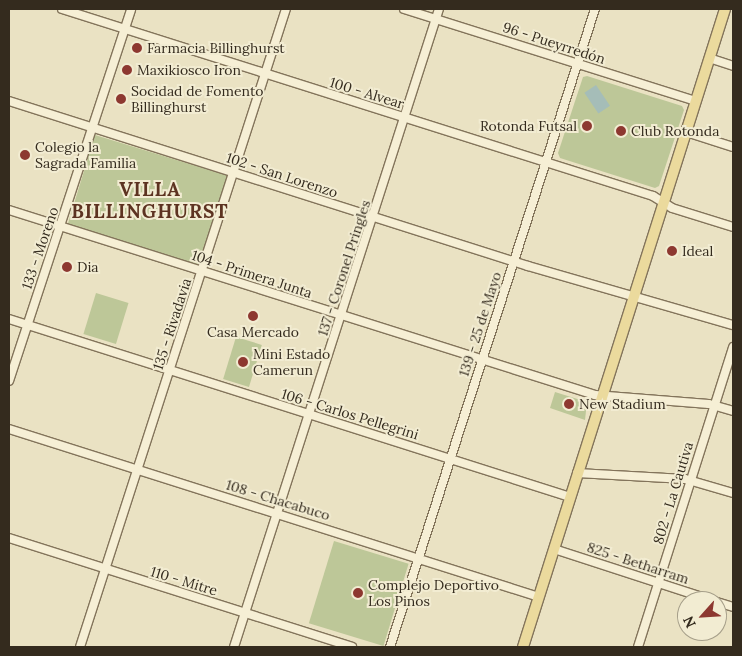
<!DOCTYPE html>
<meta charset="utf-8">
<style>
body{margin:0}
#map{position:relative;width:742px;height:656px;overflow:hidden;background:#eae2c3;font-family:Lora,serif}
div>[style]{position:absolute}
.green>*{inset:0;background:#bdc798;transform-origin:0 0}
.water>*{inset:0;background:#a5bdb8;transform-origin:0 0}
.roads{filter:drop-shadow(1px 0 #83745b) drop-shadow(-1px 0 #83745b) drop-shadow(0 1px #83745b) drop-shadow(0 -1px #83745b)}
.minor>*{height:8px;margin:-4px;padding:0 4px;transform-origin:4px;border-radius:4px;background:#f6efd5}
.major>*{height:10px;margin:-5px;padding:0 5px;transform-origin:5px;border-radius:5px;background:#ebda9d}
.dots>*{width:14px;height:14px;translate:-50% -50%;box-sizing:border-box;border:2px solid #f2ecd2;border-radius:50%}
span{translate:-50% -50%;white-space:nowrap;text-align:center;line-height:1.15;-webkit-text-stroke:4px #f2ecd2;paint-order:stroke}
.street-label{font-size:14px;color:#342b1e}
.poi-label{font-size:14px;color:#342b1e}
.left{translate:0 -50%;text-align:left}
.right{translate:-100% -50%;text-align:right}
.district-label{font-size:19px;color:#5d3321;font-weight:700;letter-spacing:1px}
.frame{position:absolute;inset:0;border:10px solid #342b1e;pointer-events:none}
.north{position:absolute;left:677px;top:591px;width:50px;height:50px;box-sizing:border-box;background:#f2ecd2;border:1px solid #a69f8a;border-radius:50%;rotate:244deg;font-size:14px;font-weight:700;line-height:20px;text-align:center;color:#342b1e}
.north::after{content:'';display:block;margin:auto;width:18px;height:22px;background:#8d3830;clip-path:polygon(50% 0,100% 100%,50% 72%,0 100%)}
</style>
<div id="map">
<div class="green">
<i style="clip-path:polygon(587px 76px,682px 106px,684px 110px,659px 186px,655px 188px,560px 158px,558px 153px,583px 77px)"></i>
<i style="left:95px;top:135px;width:140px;height:94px;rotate:17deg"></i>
<i style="left:96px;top:293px;width:34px;height:43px;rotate:17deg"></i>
<i style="left:236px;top:337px;width:27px;height:44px;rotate:17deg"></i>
<i style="clip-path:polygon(555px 392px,587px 402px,585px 420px,550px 408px)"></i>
<i style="left:334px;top:541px;width:78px;height:86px;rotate:17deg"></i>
</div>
<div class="water">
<i style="left:596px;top:85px;width:25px;height:14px;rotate:56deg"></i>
</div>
<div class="roads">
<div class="minor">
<i style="left:62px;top:9px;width:620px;rotate:17.56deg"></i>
<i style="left:653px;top:196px;width:22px;rotate:32deg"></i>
<i style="left:672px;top:208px;width:64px;rotate:17.3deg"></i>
<i style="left:404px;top:9px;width:305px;rotate:17.5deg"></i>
<i style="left:709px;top:58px;width:25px;rotate:18deg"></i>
<i style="left:9px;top:101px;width:545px;rotate:17.64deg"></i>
<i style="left:528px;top:266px;width:213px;rotate:16.1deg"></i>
<i style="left:686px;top:132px;width:49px;rotate:17.7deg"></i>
<i style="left:9px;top:210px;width:615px;rotate:17.52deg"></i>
<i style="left:595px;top:395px;width:114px;rotate:4.5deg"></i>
<i style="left:709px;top:404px;width:25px;rotate:16deg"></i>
<i style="left:9px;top:319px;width:589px;rotate:17.6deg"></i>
<i style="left:9px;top:381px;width:391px;rotate:-71.8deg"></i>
<i style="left:9px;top:429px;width:556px;rotate:17.59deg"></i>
<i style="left:577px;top:473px;width:108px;rotate:3.2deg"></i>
<i style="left:685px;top:479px;width:50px;rotate:16.3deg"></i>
<i style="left:9px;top:538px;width:360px;rotate:17.6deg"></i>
<i style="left:554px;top:549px;width:168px;rotate:18deg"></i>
<i style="left:717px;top:602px;width:17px;rotate:17deg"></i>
<i style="left:80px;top:647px;width:670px;rotate:-72.11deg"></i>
<i style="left:234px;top:647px;width:670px;rotate:-72.19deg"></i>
<i style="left:390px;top:647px;width:670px;rotate:-72.19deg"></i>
<i style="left:638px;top:647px;width:315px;rotate:-72.4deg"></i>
</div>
<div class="major">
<i style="left:523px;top:647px;width:669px;rotate:-72.43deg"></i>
</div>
</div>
<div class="dots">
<i style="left:137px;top:48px;background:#8d3830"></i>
<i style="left:127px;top:70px;background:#8d3830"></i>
<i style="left:121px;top:99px;background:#8d3830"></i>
<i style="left:587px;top:126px;background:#8d3830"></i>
<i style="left:621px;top:131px;background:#8d3830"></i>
<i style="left:25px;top:155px;background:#8d3830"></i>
<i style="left:672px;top:251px;background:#8d3830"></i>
<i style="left:67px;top:267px;background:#8d3830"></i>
<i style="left:253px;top:316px;background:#8d3830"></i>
<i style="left:243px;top:362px;background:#8d3830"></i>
<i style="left:569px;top:404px;background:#8d3830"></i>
<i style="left:358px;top:593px;background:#8d3830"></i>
</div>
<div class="street-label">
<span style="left:554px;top:43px;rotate:18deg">96 - Pueyrredón</span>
<span style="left:367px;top:93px;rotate:17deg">100 - Alvear</span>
<span style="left:282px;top:175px;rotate:18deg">102 - San Lorenzo</span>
<span style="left:40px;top:248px;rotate:-71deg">133 - Moreno</span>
<span style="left:344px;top:268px;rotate:-72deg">137 - Coronel Pringles</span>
<span style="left:252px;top:274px;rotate:18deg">104 - Primera Junta</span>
<span style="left:172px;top:324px;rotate:-72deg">135 - Rivadavia</span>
<span style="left:480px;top:324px;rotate:-72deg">139 - 25 de Mayo</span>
<span style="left:350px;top:414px;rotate:17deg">106 - Carlos Pellegrini</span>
<span style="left:673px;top:493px;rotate:-73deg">802 - La Cautiva</span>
<span style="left:278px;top:500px;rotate:17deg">108 - Chacabuco</span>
<span style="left:638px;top:563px;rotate:18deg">825 - Betharram</span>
<span style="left:184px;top:581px;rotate:17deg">110 - Mitre</span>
</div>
<div class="poi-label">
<span class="left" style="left:147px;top:48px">Farmacia Billinghurst</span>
<span class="left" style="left:137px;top:70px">Maxikiosco Iron</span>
<span class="left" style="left:131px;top:99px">Socidad de Fomento<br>Billinghurst</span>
<span class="right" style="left:577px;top:126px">Rotonda Futsal</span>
<span class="left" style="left:631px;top:131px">Club Rotonda</span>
<span class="left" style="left:35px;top:155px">Colegio la<br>Sagrada Familia</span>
<span class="left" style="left:682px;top:251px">Ideal</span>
<span class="left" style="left:77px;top:267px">Dia</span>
<span style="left:253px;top:332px">Casa Mercado</span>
<span class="left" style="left:253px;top:362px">Mini Estado<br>Camerun</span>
<span class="left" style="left:579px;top:404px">New Stadium</span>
<span class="left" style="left:368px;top:593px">Complejo Deportivo<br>Los Pinos</span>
</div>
<div class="district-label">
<span style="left:150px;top:201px">VILLA<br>BILLINGHURST</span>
</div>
<div class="frame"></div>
<div class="north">N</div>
</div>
